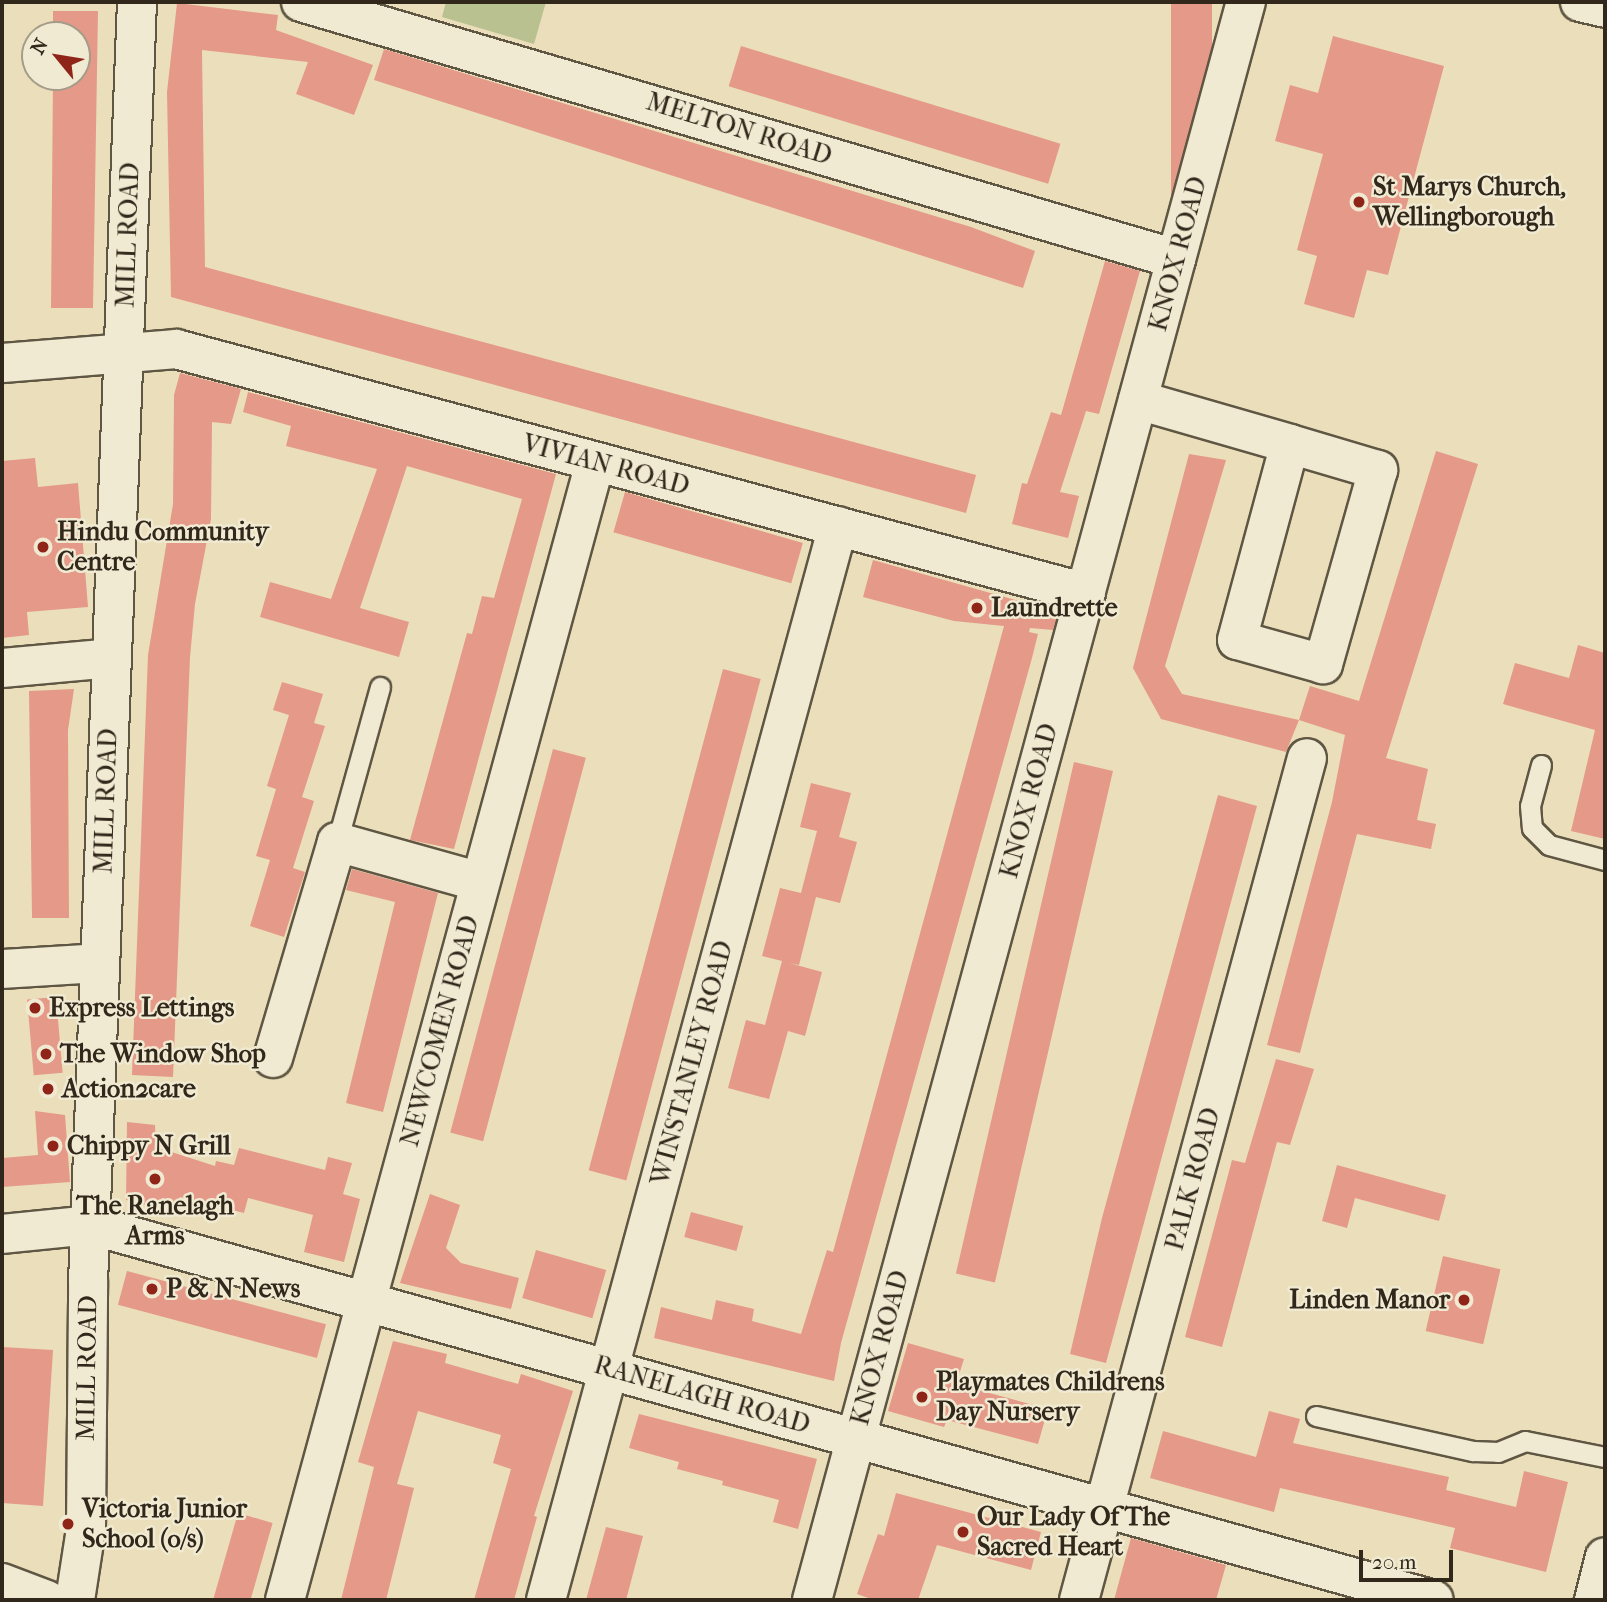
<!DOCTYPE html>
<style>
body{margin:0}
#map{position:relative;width:1607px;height:1602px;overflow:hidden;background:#eadfba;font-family:"IM FELL French Canon",serif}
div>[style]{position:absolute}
.green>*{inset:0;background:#b8c18f}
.building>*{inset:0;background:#e59988;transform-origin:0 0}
.roads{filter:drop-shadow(2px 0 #5f5643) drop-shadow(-2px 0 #5f5643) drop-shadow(0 2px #5f5643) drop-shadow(0 -2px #5f5643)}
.service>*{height:19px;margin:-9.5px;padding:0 9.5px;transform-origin:9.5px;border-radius:9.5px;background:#f1ead2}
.minor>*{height:38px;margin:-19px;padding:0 19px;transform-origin:19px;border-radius:19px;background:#f1ead2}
.tertiary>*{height:38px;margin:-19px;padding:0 19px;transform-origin:19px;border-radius:19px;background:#f1ead2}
.secondary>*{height:38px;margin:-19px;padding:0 19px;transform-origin:19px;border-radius:19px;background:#f1ead2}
.dots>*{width:19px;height:19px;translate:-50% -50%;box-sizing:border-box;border:4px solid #f1ead2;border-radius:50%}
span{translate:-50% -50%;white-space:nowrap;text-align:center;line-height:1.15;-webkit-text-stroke:5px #f1ead2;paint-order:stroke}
.street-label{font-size:26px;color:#31281b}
.poi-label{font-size:26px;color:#31281b;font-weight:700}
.left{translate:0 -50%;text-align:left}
.right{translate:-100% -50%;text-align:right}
.frame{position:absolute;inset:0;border:4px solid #31281b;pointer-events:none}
.north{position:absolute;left:21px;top:21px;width:70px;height:70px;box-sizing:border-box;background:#f1ead2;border:2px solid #a49c89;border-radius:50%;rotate:300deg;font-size:19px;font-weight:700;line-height:28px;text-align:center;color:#31281b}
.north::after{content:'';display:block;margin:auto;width:24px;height:32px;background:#8f2418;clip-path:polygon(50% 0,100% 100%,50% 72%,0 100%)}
.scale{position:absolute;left:1359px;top:1550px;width:94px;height:32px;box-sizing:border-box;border:4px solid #31281b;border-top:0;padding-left:9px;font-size:21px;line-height:24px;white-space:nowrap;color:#31281b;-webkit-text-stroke:5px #f1ead2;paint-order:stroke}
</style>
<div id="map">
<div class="green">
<i style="clip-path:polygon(446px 2px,546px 2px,534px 44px,442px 17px)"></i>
</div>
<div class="building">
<i style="left:1171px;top:2px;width:41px;height:200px"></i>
<i style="clip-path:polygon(177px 3px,278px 15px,276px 30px,373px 65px,354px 115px,296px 94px,308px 62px,202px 50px,205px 267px,976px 475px,966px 513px,171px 297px,167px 92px)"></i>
<i style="clip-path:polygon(53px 11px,98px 11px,93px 308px,51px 308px,53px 77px,77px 77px,77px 35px,53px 35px)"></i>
<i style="clip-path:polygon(1333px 36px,1444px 66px,1388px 275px,1367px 270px,1354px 318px,1304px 304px,1317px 256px,1297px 250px,1323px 154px,1275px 141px,1290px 85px,1318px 93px)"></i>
<i style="left:741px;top:46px;width:334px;height:42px;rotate:17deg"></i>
<i style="clip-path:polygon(384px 49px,971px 227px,1035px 251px,1023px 288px,374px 80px)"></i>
<i style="clip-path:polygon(1105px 261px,1140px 271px,1099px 414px,1086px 411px,1060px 492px,1079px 496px,1068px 538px,1012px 524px,1022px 483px,1027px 484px,1051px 412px,1061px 415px)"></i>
<i style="clip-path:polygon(180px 373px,241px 389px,231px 424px,212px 422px,211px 519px,195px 604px,190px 657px,173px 1077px,132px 1075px,148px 655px,173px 504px,174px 395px)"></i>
<i style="clip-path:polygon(248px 392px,556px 474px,454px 849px,410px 840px,467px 633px,472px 634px,482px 596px,494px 598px,522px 499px,407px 466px,360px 608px,409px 622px,399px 657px,260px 617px,270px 582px,331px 599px,377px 469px,286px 446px,291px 426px,243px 412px)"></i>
<i style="clip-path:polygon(1436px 451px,1478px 464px,1386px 758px,1428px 769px,1417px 820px,1436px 824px,1431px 849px,1357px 834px,1300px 1053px,1267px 1045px,1332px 802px,1345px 735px,1299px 720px,1310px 686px,1359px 701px)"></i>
<i style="clip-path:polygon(1189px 454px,1226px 460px,1165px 666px,1182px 694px,1299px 720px,1286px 752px,1161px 719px,1133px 668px)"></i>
<i style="clip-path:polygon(35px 458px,38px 487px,78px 483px,88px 607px,27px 612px,29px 635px,2px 638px,2px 461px)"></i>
<i style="left:625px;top:492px;width:185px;height:42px;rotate:16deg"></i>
<i style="clip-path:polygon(873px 560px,1058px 612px,1053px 630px,1030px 628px,1029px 632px,1038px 634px,1032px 658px,841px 1343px,834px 1381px,654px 1338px,661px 1307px,712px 1320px,716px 1300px,754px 1309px,752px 1321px,801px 1334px,827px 1250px,833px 1252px,1004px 626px,954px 621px,863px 597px)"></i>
<i style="clip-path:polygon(1578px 645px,1605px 653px,1605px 839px,1571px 831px,1595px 730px,1503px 704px,1515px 663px,1569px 678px)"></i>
<i style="left:723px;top:669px;width:39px;height:519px;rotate:15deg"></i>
<i style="clip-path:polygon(282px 682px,323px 694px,314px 723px,325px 726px,302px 797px,314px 801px,293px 868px,305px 872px,284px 937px,250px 926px,270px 860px,256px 856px,276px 789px,267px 786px,289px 715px,273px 710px)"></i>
<i style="clip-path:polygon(74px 689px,68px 730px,69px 918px,32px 918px,29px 691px)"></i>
<i style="left:553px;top:749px;width:34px;height:397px;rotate:15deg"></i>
<i style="left:1074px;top:762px;width:40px;height:525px;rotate:13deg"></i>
<i style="clip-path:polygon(811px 783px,851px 793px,839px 837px,857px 842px,840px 903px,816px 897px,799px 965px,789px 963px,822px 972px,805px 1036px,788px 1031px,769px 1099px,728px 1088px,746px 1020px,765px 1025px,782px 961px,762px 956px,780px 888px,801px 893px,817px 831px,800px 827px)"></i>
<i style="clip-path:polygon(1218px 795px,1257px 806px,1106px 1363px,1070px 1354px,1102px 1218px)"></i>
<i style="clip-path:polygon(352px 869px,438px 893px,383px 1112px,346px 1103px,395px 902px,346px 890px)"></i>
<i style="left:56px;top:997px;width:76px;height:29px;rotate:85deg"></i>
<i style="clip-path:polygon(1276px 1059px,1314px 1069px,1290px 1145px,1277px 1142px,1222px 1347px,1185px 1337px,1232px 1160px,1245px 1163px)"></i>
<i style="clip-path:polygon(35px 1111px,65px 1115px,70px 1182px,2px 1187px,2px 1158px,38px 1155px)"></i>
<i style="clip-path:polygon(127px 1122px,155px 1125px,156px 1147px,215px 1166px,216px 1161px,234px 1165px,239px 1148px,325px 1170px,328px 1157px,352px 1163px,343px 1194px,360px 1199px,344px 1262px,304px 1252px,313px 1215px,248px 1198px,244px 1213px,180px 1197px,175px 1214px,126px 1200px)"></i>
<i style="clip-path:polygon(1337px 1165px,1446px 1195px,1439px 1221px,1355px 1198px,1347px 1228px,1322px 1221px)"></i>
<i style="clip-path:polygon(430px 1194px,460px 1205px,446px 1248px,461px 1263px,519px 1278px,511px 1309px,400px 1283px)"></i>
<i style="left:691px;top:1212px;width:54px;height:26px;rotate:15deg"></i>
<i style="left:536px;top:1250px;width:73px;height:50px;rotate:16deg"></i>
<i style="left:1443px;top:1256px;width:59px;height:77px;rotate:13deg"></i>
<i style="left:127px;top:1271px;width:206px;height:35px;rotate:15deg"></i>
<i style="clip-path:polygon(393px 1341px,447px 1354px,445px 1363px,518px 1384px,521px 1374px,573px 1391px,534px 1516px,537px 1517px,514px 1600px,474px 1600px,511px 1469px,493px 1463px,501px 1435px,418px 1411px,397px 1484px,414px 1488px,386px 1600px,341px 1600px,374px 1467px,358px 1462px)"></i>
<i style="clip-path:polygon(908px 1343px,964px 1359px,956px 1384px,1048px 1409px,1038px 1444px,947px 1420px,944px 1427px,888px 1411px)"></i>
<i style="clip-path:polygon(2px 1347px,53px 1350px,43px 1506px,2px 1503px)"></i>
<i style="clip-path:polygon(1269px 1411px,1300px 1419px,1293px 1443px,1449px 1477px,1446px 1490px,1516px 1507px,1524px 1471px,1568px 1482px,1546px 1572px,1450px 1548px,1455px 1528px,1280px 1488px,1274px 1512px,1150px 1478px,1163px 1431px,1256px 1457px)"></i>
<i style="clip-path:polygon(639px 1414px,817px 1459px,798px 1529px,773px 1522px,779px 1500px,722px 1485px,723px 1481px,677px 1469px,679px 1462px,629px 1448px)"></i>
<i style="clip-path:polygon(896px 1493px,1041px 1532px,1031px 1570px,937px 1545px,918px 1600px,874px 1600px,857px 1594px,878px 1534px,884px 1536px)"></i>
<i style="left:238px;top:1513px;width:36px;height:91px;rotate:16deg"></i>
<i style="clip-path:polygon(606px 1527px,643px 1536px,626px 1600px,586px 1600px)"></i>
<i style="clip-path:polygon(1131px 1538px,1226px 1565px,1216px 1600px,1114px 1600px)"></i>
</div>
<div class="roads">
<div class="service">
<i style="left:1541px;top:765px;width:42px;rotate:105deg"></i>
<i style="left:1530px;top:806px;width:22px;rotate:85deg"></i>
<i style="left:1532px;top:828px;width:24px;rotate:45deg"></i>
<i style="left:1549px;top:845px;width:58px;rotate:15deg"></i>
<i style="left:337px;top:842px;width:161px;rotate:-74.5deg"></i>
<i style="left:1316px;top:1416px;width:161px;rotate:12.6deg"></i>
<i style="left:1473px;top:1451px;width:25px;rotate:2deg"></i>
<i style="left:1498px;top:1452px;width:29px;rotate:-22deg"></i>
<i style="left:1525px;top:1441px;width:82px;rotate:11.3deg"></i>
</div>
<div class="minor">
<i style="left:301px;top:2px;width:912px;rotate:16.37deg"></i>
<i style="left:2px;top:363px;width:175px;rotate:-4.6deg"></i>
<i style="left:176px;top:349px;width:942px;rotate:15.01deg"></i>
<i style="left:1138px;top:400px;width:158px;rotate:16.1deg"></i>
<i style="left:1290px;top:444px;width:92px;rotate:16.5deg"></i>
<i style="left:1378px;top:470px;width:202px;rotate:105.8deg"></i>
<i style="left:1323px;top:664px;width:89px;rotate:-164.4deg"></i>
<i style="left:1237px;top:640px;width:203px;rotate:-74.9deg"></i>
<i style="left:2px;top:668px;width:110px;rotate:-5.2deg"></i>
<i style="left:2px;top:969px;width:98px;rotate:-3.5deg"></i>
<i style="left:273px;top:1058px;width:225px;rotate:-73.5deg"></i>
<i style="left:337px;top:842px;width:148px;rotate:15.6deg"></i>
<i style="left:2px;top:1234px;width:89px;rotate:-5.8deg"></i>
<i style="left:91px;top:1225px;width:1394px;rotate:15.6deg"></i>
<i style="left:2px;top:1583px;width:48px;rotate:20.7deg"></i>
<i style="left:285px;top:1600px;width:1179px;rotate:-74.75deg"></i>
<i style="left:546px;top:1600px;width:1113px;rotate:-74.79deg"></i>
<i style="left:812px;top:1600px;width:1656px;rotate:-74.81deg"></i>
<i style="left:1079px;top:1600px;width:872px;rotate:-74.85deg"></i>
</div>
<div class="tertiary">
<i style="left:75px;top:1600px;width:72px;rotate:-81.2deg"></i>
<i style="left:86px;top:1529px;width:246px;rotate:-89.5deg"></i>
<i style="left:88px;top:1283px;width:1282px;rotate:-87.81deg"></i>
</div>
<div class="secondary">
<i style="left:1580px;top:2px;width:26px;rotate:13deg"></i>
<i style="left:1594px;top:1600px;width:44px;rotate:-75.7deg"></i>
</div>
</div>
<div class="dots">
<i style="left:1359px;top:202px;background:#8f2418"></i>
<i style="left:43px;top:547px;background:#8f2418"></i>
<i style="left:977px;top:608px;background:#8f2418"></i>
<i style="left:35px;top:1008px;background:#8f2418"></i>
<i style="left:46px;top:1054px;background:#8f2418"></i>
<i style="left:48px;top:1089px;background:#8f2418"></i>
<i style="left:53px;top:1146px;background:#8f2418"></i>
<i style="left:155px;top:1179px;background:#8f2418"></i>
<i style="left:152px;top:1289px;background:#8f2418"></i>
<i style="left:1464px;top:1300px;background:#8f2418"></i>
<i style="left:922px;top:1397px;background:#8f2418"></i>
<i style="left:68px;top:1524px;background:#8f2418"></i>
<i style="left:963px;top:1532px;background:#8f2418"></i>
</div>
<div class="street-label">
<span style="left:739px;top:129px;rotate:17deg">MELTON ROAD</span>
<span style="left:128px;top:235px;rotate:-88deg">MILL ROAD</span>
<span style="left:1178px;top:254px;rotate:-75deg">KNOX ROAD</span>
<span style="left:606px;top:465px;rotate:15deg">VIVIAN ROAD</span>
<span style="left:106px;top:801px;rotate:-88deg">MILL ROAD</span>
<span style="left:1029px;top:801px;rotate:-75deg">KNOX ROAD</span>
<span style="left:440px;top:1031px;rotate:-75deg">NEWCOMEN ROAD</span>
<span style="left:692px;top:1063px;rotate:-75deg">WINSTANLEY ROAD</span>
<span style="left:1193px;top:1179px;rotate:-75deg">PALK ROAD</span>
<span style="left:880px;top:1348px;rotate:-75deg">KNOX ROAD</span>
<span style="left:87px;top:1368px;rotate:-89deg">MILL ROAD</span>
<span style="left:702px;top:1395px;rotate:16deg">RANELAGH ROAD</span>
</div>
<div class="poi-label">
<span class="left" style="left:1373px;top:202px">St Marys Church,<br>Wellingborough</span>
<span class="left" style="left:57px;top:547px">Hindu Community<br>Centre</span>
<span class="left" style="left:991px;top:608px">Laundrette</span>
<span class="left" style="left:49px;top:1008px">Express Lettings</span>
<span class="left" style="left:60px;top:1054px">The Window Shop</span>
<span class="left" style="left:62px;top:1089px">Action2care</span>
<span class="left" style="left:67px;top:1146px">Chippy N Grill</span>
<span style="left:155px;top:1221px">The Ranelagh<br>Arms</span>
<span class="left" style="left:166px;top:1289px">P &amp; N News</span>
<span class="right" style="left:1450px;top:1300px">Linden Manor</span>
<span class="left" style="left:936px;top:1397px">Playmates Childrens<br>Day Nursery</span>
<span class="left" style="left:82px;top:1524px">Victoria Junior<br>School (o/s)</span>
<span class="left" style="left:977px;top:1532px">Our Lady Of The<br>Sacred Heart</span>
</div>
<div class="frame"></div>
<div class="north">N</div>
<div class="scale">20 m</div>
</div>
